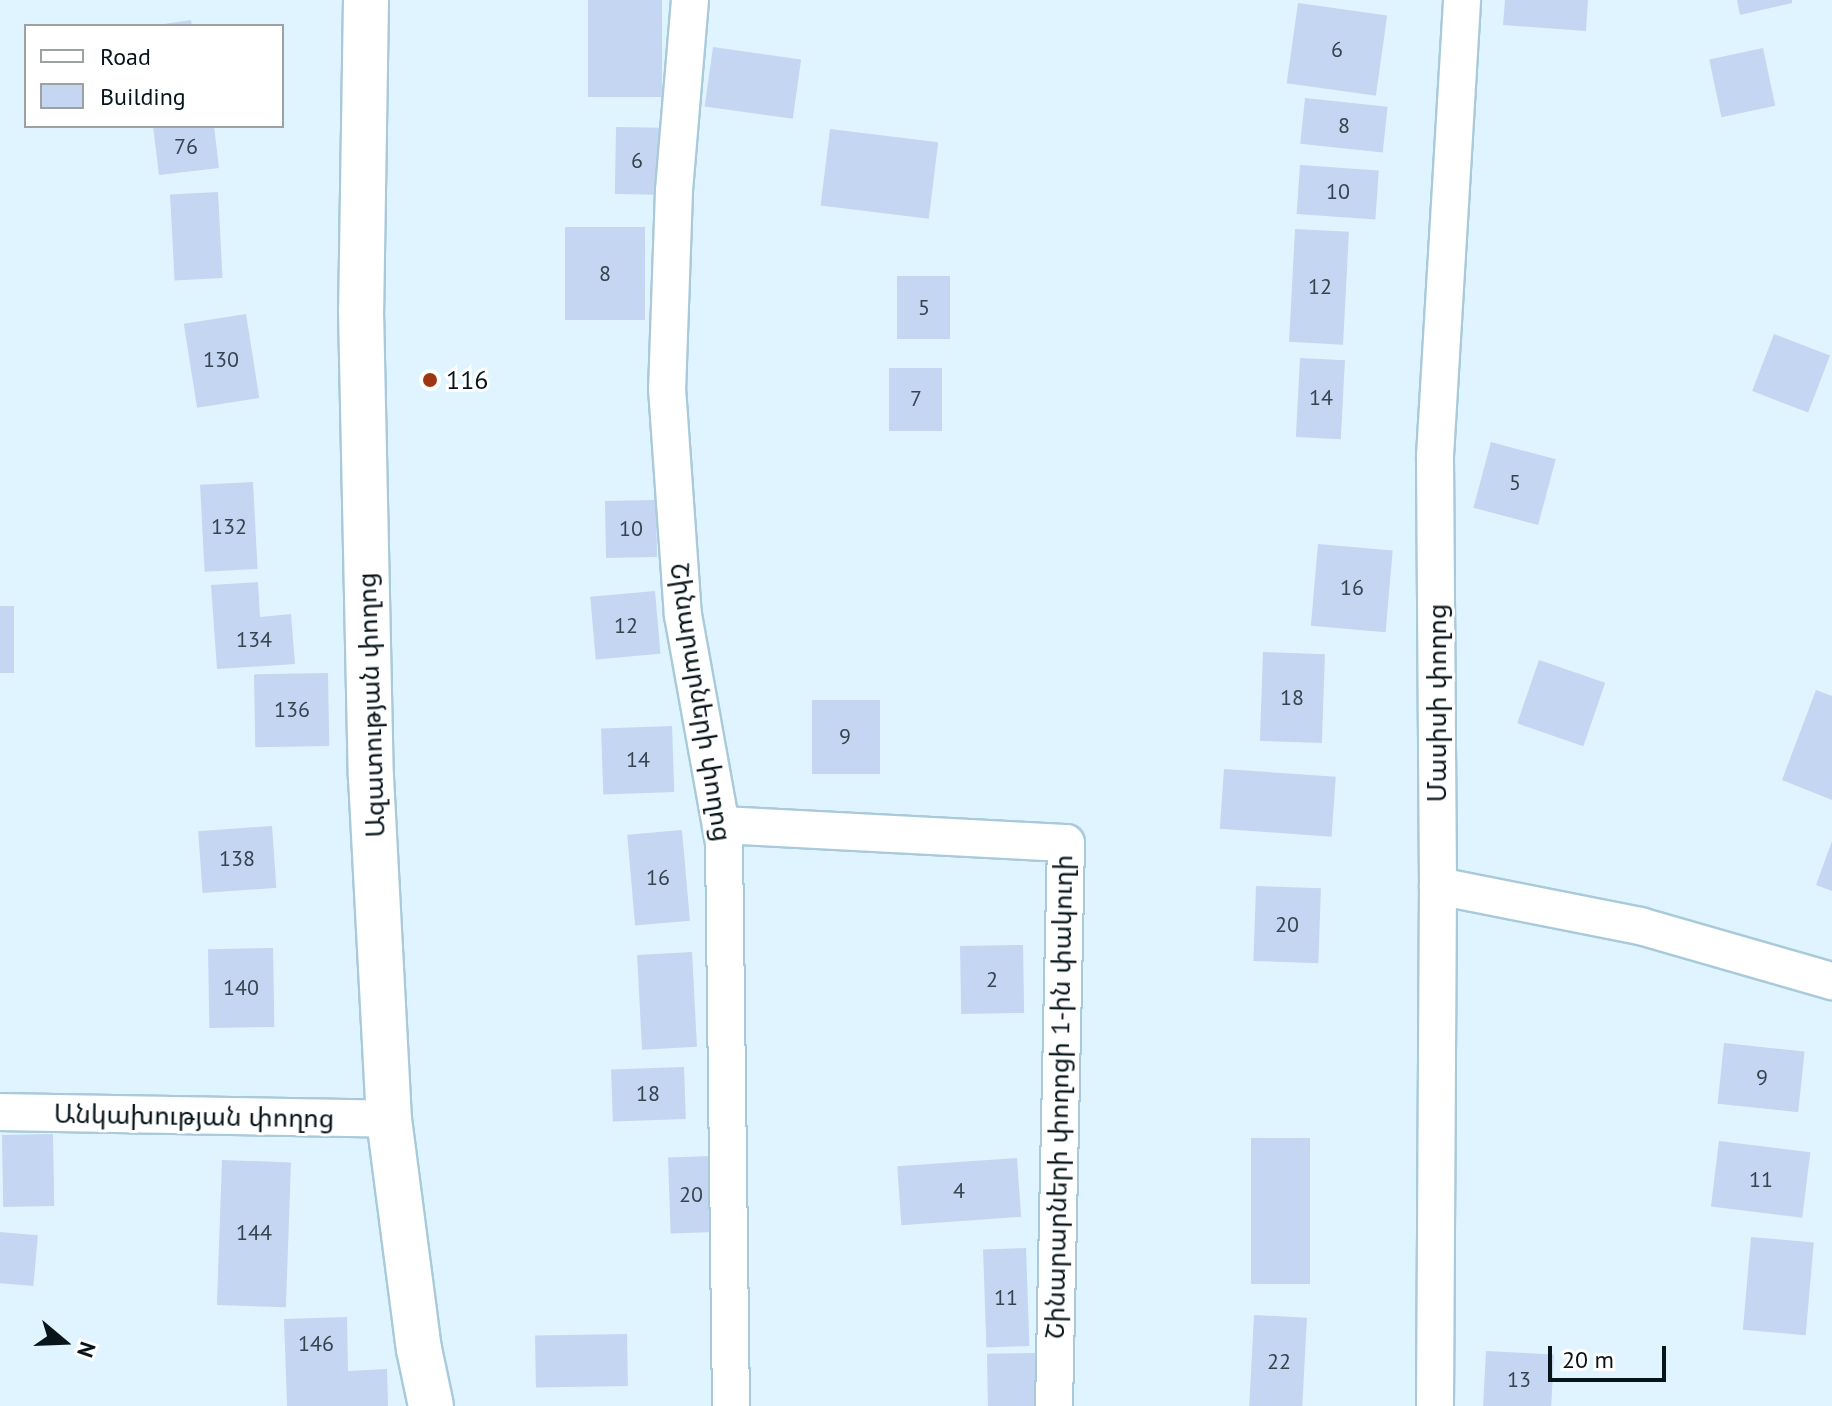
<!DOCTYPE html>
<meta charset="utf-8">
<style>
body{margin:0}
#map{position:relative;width:1832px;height:1406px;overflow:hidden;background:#dff4fe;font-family:"PT Sans","Noto Sans Armenian",sans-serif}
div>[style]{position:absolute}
.building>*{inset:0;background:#c5d6f2;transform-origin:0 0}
.roads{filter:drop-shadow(2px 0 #a8cad9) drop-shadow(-2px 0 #a8cad9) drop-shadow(0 2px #a8cad9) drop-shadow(0 -2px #a8cad9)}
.minor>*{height:36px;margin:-18px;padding:0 18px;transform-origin:18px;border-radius:18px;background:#fff}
.tertiary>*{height:44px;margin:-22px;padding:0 22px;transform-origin:22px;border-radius:22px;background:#fff}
.dots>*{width:22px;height:22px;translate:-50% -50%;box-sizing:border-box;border:4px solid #fff;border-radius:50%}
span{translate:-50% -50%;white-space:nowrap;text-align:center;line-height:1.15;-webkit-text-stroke:6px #fff;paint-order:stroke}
.number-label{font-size:22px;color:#36444f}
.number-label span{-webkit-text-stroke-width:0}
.poi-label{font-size:26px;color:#071419}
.left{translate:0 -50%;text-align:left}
.street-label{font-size:26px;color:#071419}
.legend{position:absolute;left:24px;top:24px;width:260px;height:104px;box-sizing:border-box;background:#fff;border:2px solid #9ca1a3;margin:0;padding:10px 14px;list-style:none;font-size:24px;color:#071419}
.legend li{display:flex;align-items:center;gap:16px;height:40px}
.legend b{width:40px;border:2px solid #9ca1a3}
.north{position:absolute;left:24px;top:1302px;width:80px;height:80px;-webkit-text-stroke:6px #fff;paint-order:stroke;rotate:109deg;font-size:22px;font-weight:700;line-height:32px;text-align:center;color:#071419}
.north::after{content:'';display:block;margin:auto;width:28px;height:36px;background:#071419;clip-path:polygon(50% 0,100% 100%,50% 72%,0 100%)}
.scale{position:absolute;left:1548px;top:1346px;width:118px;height:36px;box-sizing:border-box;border:4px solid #071419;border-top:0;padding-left:10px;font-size:24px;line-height:28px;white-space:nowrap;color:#071419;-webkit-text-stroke:6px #fff;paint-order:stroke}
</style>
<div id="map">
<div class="building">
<i style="left:588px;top:0;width:74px;height:97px"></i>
<i style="clip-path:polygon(1505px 0,1588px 0,1586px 31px,1503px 25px)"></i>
<i style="clip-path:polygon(1737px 0,1792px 0,1792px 3px,1740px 15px)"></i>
<i style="left:1298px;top:3px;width:90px;height:81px;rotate:8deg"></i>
<i style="clip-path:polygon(191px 20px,192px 26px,164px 26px,164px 24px)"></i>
<i style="left:713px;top:47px;width:89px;height:60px;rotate:8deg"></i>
<i style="left:1763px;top:48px;width:59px;height:55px;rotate:78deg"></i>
<i style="left:1305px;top:98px;width:83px;height:46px;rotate:6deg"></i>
<i style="clip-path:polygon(153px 126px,214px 126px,219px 168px,159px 175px)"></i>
<i style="left:616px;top:127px;width:46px;height:67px;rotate:1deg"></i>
<i style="left:830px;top:129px;width:109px;height:77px;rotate:7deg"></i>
<i style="left:1300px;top:165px;width:79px;height:49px;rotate:4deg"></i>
<i style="left:218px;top:192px;width:86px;height:48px;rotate:87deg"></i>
<i style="left:645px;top:227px;width:93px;height:80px;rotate:90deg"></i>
<i style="left:1295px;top:229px;width:54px;height:113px;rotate:3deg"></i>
<i style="left:897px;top:276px;width:53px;height:63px"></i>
<i style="left:246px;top:314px;width:85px;height:63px;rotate:81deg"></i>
<i style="left:1774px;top:334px;width:60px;height:61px;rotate:21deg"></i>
<i style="left:1300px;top:358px;width:45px;height:79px;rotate:3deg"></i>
<i style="left:889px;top:368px;width:53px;height:63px"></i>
<i style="left:1491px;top:442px;width:67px;height:68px;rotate:15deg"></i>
<i style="left:253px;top:482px;width:87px;height:53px;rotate:87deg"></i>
<i style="left:656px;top:500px;width:57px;height:51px;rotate:89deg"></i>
<i style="left:1318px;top:544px;width:75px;height:82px;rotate:5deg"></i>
<i style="clip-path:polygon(258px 582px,260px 617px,291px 614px,295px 664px,217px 669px,211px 585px)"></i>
<i style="left:655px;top:591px;width:63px;height:65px;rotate:85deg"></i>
<i style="left:0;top:606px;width:14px;height:67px"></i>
<i style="left:1263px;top:652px;width:62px;height:89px;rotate:2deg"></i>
<i style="left:1539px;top:660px;width:70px;height:67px;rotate:19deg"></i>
<i style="left:328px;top:673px;width:73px;height:74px;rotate:89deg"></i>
<i style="clip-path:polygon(1816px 690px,1832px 696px,1832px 800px,1782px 780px)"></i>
<i style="left:812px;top:700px;width:68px;height:74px"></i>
<i style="left:672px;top:726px;width:66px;height:71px;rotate:88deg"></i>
<i style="left:1224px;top:769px;width:112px;height:60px;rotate:4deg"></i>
<i style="left:272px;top:826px;width:62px;height:74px;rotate:86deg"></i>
<i style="left:682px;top:830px;width:91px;height:55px;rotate:85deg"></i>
<i style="clip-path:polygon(1832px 841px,1832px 891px,1816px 885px)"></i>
<i style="left:1256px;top:886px;width:65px;height:75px;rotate:2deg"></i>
<i style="left:1023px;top:945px;width:68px;height:63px;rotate:89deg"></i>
<i style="left:273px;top:948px;width:79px;height:65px;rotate:89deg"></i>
<i style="left:692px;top:952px;width:95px;height:55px;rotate:87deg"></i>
<i style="left:1724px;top:1043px;width:81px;height:61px;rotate:6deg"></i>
<i style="left:684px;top:1067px;width:52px;height:73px;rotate:88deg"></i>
<i style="left:53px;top:1134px;width:72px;height:51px;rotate:89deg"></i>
<i style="left:1251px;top:1138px;width:59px;height:146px"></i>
<i style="left:1719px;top:1141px;width:92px;height:66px;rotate:7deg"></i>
<i style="left:711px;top:1156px;width:76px;height:43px;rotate:88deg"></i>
<i style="left:1017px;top:1158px;width:59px;height:120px;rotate:86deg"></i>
<i style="left:222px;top:1160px;width:69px;height:145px;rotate:2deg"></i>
<i style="left:0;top:1232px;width:38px;height:51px;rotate:5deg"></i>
<i style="left:1751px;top:1237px;width:63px;height:93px;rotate:5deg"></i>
<i style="left:1026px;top:1248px;width:98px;height:43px;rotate:88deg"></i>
<i style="left:1254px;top:1315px;width:53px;height:91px;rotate:3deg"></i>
<i style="clip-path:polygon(347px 1317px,348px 1371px,387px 1369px,388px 1406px,287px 1406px,284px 1319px)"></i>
<i style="left:627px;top:1334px;width:52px;height:92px;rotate:89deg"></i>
<i style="left:1486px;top:1351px;width:68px;height:55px;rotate:3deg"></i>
<i style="left:1035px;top:1353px;width:53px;height:48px;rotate:89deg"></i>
</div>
<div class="roads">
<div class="minor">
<i style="left:690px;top:0;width:192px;rotate:94.8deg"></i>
<i style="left:674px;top:191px;width:197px;rotate:92deg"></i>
<i style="left:667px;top:388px;width:228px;rotate:86deg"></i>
<i style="left:683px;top:615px;width:232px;rotate:79.8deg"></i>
<i style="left:724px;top:843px;width:563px;rotate:89.29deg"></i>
<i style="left:721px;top:825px;width:345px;rotate:3deg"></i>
<i style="left:1066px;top:843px;width:563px;rotate:91.22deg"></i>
<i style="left:1438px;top:886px;width:206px;rotate:11.2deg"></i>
<i style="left:1640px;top:926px;width:200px;rotate:16deg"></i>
<i style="left:0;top:1112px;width:389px;rotate:1deg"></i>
<i style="left:1435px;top:1406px;width:520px;rotate:-89.67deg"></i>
<i style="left:1438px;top:886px;width:430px;rotate:-90.4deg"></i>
<i style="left:1435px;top:456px;width:457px;rotate:-86.6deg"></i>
</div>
<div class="tertiary">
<i style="left:366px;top:0;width:310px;rotate:90.9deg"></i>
<i style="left:361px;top:310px;width:467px;rotate:88.8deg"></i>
<i style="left:371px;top:777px;width:342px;rotate:87deg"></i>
<i style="left:389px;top:1119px;width:232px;rotate:82.6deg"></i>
<i style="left:419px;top:1349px;width:58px;rotate:78.1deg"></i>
</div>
</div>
<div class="dots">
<i style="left:430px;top:380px;background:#9d3613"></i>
</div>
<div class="number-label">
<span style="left:1337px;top:50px">6</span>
<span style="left:1344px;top:126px">8</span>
<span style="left:186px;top:147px">76</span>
<span style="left:637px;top:161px">6</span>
<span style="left:1338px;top:192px">10</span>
<span style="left:605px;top:274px">8</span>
<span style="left:1320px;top:287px">12</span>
<span style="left:924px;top:308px">5</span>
<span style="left:221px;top:360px">130</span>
<span style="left:1321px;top:398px">14</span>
<span style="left:916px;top:399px">7</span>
<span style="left:1515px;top:483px">5</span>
<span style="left:229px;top:527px">132</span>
<span style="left:631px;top:529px">10</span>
<span style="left:1352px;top:588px">16</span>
<span style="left:626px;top:626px">12</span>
<span style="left:254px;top:640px">134</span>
<span style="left:1292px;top:698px">18</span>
<span style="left:292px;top:710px">136</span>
<span style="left:845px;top:737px">9</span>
<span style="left:638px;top:760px">14</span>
<span style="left:237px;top:859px">138</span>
<span style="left:658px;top:878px">16</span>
<span style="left:1287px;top:925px">20</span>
<span style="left:992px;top:980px">2</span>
<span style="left:241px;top:988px">140</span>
<span style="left:1762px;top:1078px">9</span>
<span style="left:648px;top:1094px">18</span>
<span style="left:1761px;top:1180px">11</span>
<span style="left:959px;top:1191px">4</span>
<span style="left:691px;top:1195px">20</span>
<span style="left:254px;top:1233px">144</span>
<span style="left:1006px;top:1298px">11</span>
<span style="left:316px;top:1344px">146</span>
<span style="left:1279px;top:1362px">22</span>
<span style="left:1519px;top:1380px">13</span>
</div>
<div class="poi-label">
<span class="left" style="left:446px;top:380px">116</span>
</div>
<div class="street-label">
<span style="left:701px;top:702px;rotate:81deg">Շինարարների փողոց</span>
<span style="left:1437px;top:703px;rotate:-90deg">Մասիսի փողոց</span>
<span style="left:371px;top:705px;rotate:-92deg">Ազատության փողոց</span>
<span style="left:1059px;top:1097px;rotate:-89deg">Շինարարների փողոցի 1-ին փակուղի</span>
<span style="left:194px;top:1116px;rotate:1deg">Անկախության փողոց</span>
</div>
<ul class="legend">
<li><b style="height:10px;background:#fff"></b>Road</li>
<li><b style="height:22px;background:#c5d6f2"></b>Building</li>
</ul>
<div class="north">N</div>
<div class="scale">20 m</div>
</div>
